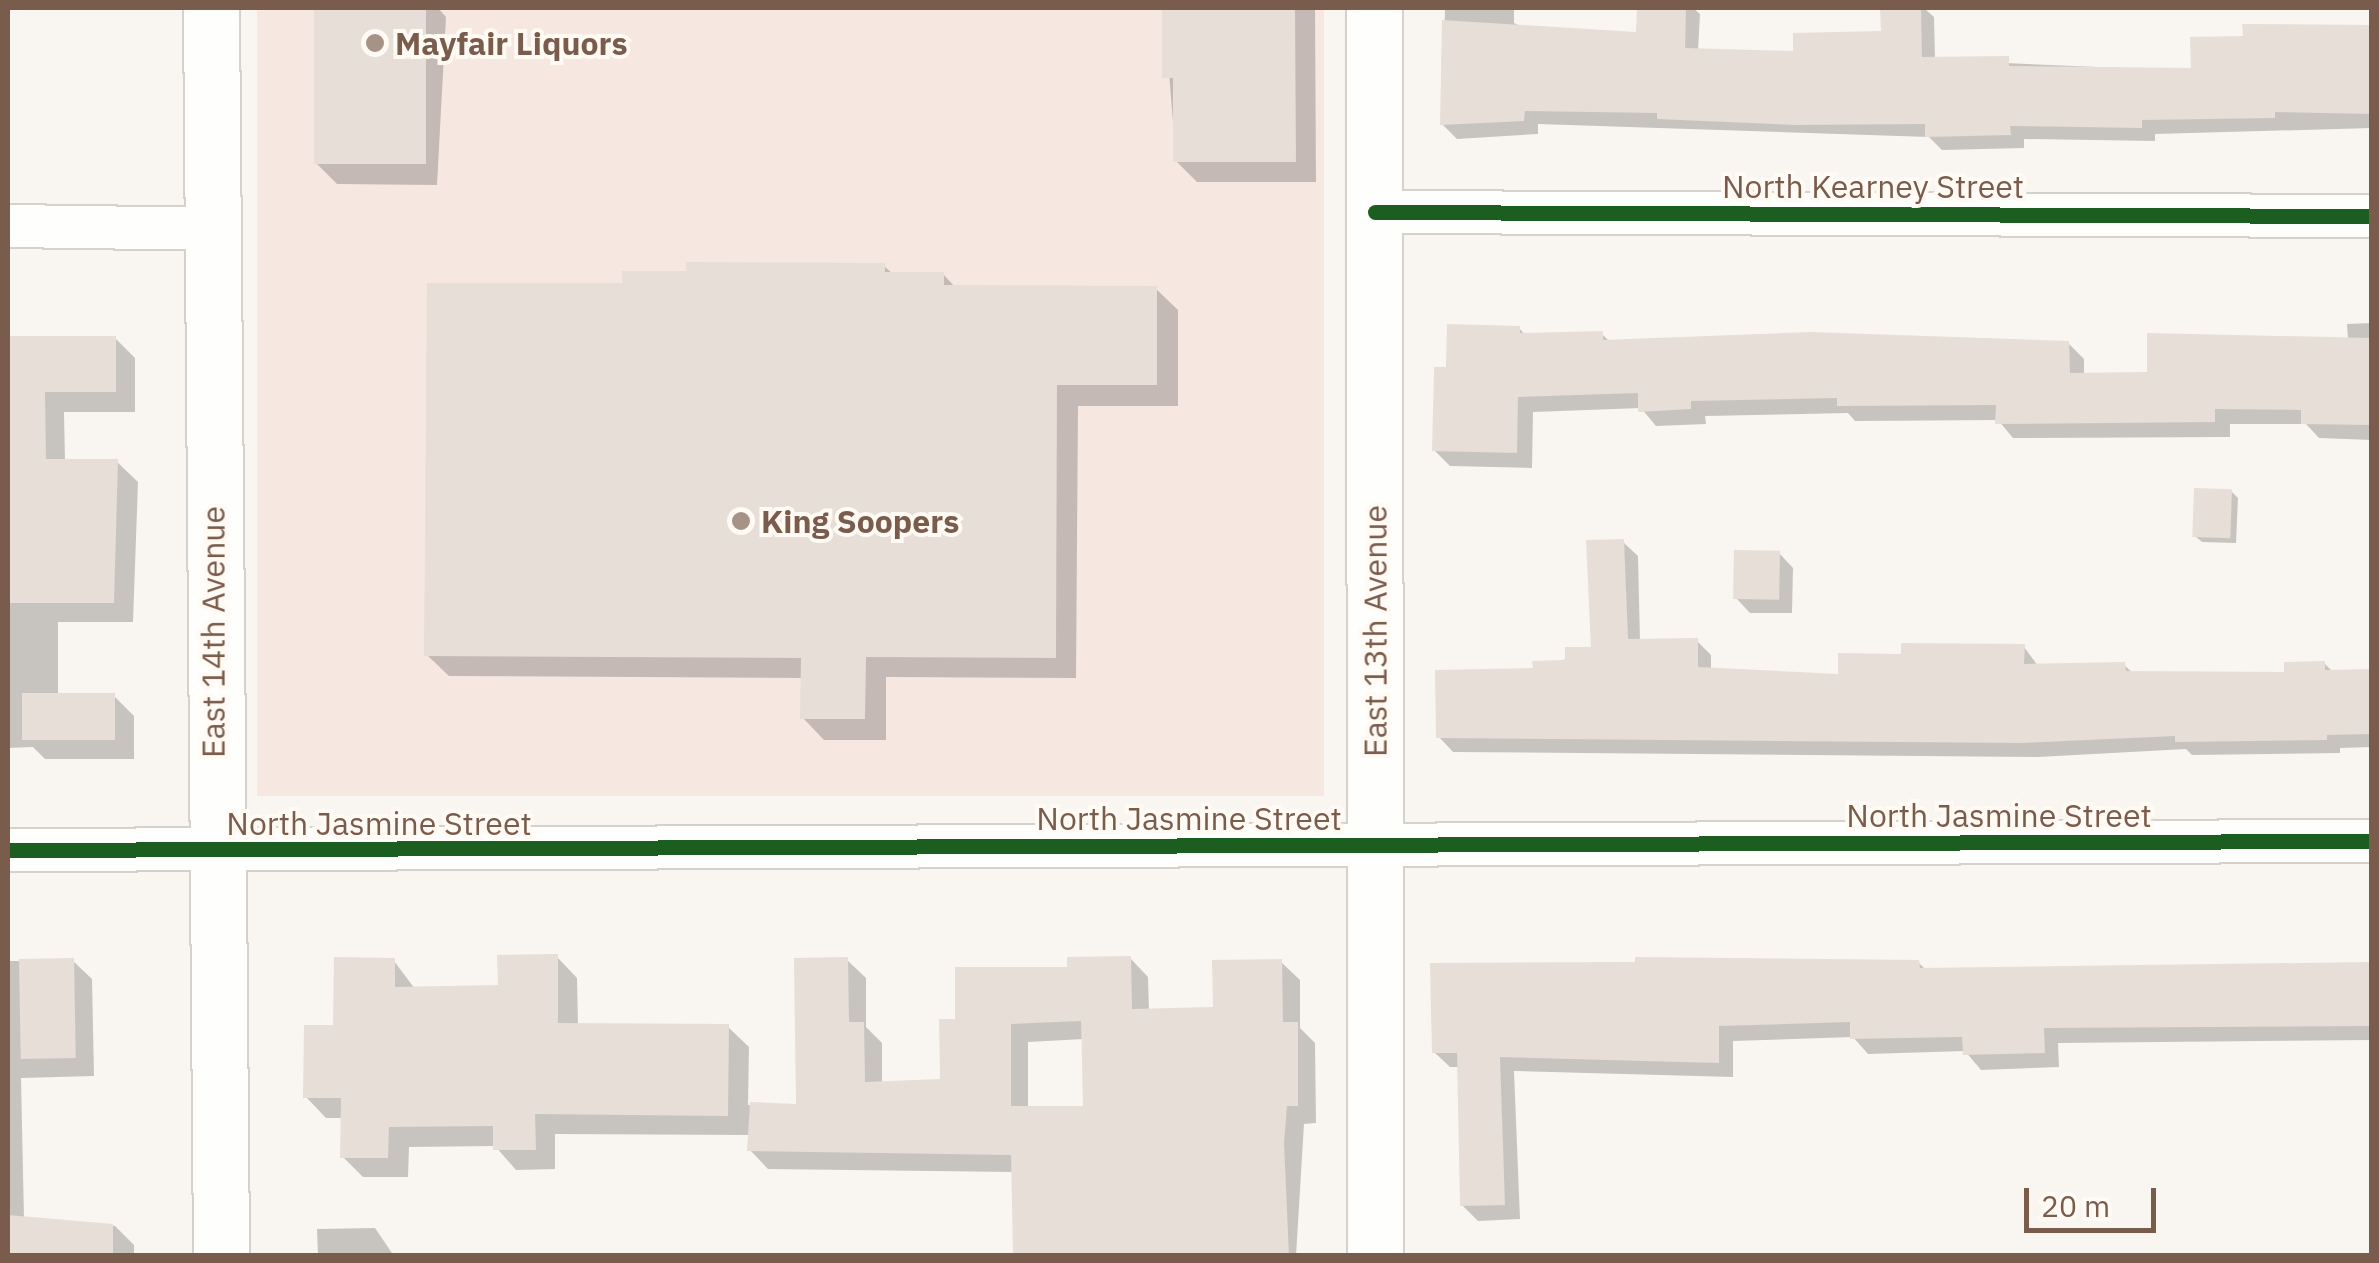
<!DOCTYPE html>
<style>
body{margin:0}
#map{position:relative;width:2379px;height:1263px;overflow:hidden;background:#f9f5f0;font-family:"IBM Plex Sans",sans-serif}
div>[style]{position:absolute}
.commercial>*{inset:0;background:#f6e8e1;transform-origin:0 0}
.shadow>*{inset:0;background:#0003}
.building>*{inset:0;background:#e6ded7;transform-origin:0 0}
.roads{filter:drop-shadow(2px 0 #d7d1cb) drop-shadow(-2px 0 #d7d1cb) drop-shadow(0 2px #d7d1cb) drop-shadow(0 -2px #d7d1cb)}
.street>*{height:42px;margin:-21px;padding:0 21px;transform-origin:21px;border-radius:21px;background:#fefefd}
.secondary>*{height:55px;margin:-27.5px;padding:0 27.5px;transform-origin:27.5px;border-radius:27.5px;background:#fefefd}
.cycleway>*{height:15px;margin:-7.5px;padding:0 7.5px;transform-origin:7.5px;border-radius:7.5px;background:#1b5e20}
.dots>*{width:28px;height:28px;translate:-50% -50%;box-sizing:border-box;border:5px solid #fffaf3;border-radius:50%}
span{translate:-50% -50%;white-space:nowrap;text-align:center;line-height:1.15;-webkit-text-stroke:8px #fffaf3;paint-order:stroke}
.poi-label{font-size:32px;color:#7a5c4d;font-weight:700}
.left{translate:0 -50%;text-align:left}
.street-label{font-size:32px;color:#7a5c4d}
.frame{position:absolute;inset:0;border:10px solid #7a5c4d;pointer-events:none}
.scale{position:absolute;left:2024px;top:1188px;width:132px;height:45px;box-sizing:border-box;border:5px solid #7a5c4d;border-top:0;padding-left:12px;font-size:30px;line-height:35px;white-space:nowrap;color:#7a5c4d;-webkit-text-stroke:8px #fffaf3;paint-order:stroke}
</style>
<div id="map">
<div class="commercial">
<i style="left:257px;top:8px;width:1067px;height:788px"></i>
</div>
<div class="shadow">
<i style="clip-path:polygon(316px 8px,438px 8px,446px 17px,437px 185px,337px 184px,315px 162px)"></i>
<i style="clip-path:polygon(1164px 8px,1315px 8px,1316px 182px,1197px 182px,1176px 161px)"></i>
<i style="clip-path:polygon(1445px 8px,1514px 8px,1514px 23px,1534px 33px,1639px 34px,1640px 8px,1693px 8px,1700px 14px,1698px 51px,1796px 54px,1883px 33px,1882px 8px,1924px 8px,1934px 17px,1935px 60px,2193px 71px,2246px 38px,2245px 26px,2372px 25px,2372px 128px,2155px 134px,2155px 141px,2024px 139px,2024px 148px,1942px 150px,1929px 137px,1538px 124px,1538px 134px,1457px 139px,1442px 124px)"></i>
<i style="clip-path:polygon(884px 266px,893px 274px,943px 274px,956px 288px,1156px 289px,1178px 310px,1178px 406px,1078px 406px,1076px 678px,886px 677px,886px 740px,824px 740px,803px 718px,803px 678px,449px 676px,427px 655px,625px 286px)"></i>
<i style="clip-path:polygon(2372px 323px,2372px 440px,2319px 438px,2306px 424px,2230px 424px,2230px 437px,2013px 438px,1998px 420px,1855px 421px,1848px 413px,1705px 416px,1706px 424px,1656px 426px,1641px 408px,1533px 412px,1532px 468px,1450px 466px,1434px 450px,1448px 370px,1519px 328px,1526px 336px,1602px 334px,1611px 343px,2068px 343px,2084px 359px,2084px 375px,2150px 374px,2348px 340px,2347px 324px)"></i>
<i style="clip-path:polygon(8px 338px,115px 338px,135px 358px,135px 412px,64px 412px,65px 462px,117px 462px,138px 482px,133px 622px,58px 622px,58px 696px,114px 696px,134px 716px,134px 759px,45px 759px,33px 747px,8px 748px)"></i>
<i style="clip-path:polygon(2231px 491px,2238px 498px,2236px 543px,2202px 542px,2195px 536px)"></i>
<i style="clip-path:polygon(1623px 542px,1638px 556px,1640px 642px,1697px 641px,1711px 655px,1711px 672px,1840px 677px,1903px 656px,2024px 647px,2038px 666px,2124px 665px,2133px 673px,2287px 674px,2324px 663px,2333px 672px,2372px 671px,2372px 747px,2340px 748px,2340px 753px,2192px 755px,2186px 749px,2038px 757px,1453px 752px,1439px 737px,1535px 670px,1594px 649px)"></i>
<i style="clip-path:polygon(1779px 553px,1793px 568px,1792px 613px,1750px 613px,1736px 598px)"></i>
<i style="clip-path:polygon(evenodd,557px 957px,577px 978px,578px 1025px,728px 1027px,749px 1047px,748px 1105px,799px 1107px,847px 960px,866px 978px,866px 1027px,882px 1043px,882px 1084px,943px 1082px,957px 1021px,1069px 970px,1130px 958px,1148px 977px,1149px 1011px,1216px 1010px,1281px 962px,1300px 980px,1300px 1028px,1315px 1043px,1316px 1123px,1304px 1124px,1296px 1256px,1013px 1256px,1014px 1172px,768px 1169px,750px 1150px,751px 1135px,555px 1134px,555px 1169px,516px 1170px,495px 1146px,409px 1147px,408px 1177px,363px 1177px,342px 1156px,343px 1118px,326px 1118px,306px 1097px,336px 1028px,394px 961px,415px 989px,500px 988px,557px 957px,1084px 1039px,1085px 1108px,1028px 1109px,1028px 1042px,1084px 1039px)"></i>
<i style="clip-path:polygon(8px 961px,73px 961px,92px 979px,94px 1076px,21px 1078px,24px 1219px,115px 1226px,134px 1245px,134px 1256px,8px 1256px)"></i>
<i style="clip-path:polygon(1918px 962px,1926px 970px,2372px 964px,2372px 1040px,2058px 1043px,2059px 1067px,1981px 1070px,1965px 1051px,1868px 1054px,1853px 1037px,1733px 1041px,1733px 1077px,1514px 1071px,1520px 1219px,1478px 1221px,1462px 1205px,1460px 1067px,1450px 1067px,1434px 1052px)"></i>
<i style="clip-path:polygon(375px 1228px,394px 1256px,318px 1256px,317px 1229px)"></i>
</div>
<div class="building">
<i style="left:314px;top:8px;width:112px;height:156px"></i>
<i style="clip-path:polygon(1162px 8px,1295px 8px,1296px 162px,1173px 162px,1173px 78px,1162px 78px)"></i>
<i style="clip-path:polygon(1637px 8px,1686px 8px,1685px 48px,1793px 51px,1793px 33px,1881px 31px,1880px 8px,1921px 8px,1922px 57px,2009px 56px,2009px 66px,2191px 68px,2190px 37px,2243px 36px,2242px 24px,2372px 25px,2372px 114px,2275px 112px,2275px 118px,2142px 120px,2142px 128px,2010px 126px,2011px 135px,1925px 137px,1925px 124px,1795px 125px,1657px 119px,1657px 113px,1525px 111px,1524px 121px,1440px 125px,1442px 20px,1636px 32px)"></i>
<i style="clip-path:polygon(686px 262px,885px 263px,885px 272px,944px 272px,944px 285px,1157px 286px,1157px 385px,1057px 385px,1056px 658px,866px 657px,865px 719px,800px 719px,801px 658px,424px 656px,427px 283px,622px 283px,622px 271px,686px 271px)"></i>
<i style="clip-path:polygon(1447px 324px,1520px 326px,1520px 333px,1603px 331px,1603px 340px,1810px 332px,2069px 341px,2070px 373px,2147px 372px,2147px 333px,2372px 338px,2372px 425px,2301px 424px,2301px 410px,2215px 409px,2215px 422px,1995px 424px,1996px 405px,1837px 406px,1837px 398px,1691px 401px,1691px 409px,1638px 412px,1638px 393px,1518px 397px,1517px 453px,1432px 451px,1434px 367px,1446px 367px)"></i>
<i style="clip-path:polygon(8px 336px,116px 336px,116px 392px,45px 392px,46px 459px,118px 459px,114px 603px,8px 603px)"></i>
<i style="left:2194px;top:488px;width:38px;height:49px;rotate:2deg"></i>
<i style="clip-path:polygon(1624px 539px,1628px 639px,1698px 638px,1698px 667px,1838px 674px,1838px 653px,1901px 654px,1901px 643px,2025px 644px,2024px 664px,2125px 662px,2126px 671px,2284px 672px,2284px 662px,2325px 661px,2325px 670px,2372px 669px,2372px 734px,2327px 735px,2327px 740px,2175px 742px,2175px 736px,2022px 743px,1436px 738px,1435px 670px,1533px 668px,1532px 661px,1565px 660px,1565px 647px,1591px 647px,1586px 540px)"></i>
<i style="left:1734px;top:550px;width:46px;height:49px;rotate:1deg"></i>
<i style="left:22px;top:693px;width:93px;height:47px"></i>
<i style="clip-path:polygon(558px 954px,558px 1023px,729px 1024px,728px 1116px,535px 1114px,536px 1150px,493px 1150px,493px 1126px,389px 1127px,388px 1158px,340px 1158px,341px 1098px,303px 1098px,304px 1025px,333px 1025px,334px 957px,395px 958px,395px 987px,498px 985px,497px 955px)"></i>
<i style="clip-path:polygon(evenodd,1131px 956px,1132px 1009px,1213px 1007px,1212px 960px,1282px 959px,1283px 1022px,1298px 1022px,1298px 1106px,1287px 1106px,1284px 1143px,1289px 1256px,1013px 1256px,1011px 1155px,747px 1151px,750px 1102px,796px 1104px,794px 958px,848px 957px,849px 1022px,864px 1022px,865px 1082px,940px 1079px,939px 1019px,955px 1019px,955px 967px,1067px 967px,1067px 957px,1131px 956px,1081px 1021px,1083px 1106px,1011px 1106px,1011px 1024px,1081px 1021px)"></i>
<i style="clip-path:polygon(1635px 957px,1919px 960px,1920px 968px,2372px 962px,2372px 1026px,2044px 1028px,2045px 1053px,1963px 1055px,1962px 1037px,1850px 1039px,1850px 1022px,1719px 1026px,1719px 1063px,1500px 1057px,1505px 1205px,1460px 1206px,1457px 1053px,1432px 1053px,1430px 963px,1635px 962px)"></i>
<i style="left:74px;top:958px;width:100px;height:55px;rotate:89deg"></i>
<i style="clip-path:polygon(8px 1215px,113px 1224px,113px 1256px,8px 1256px)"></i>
</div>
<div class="roads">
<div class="street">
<i style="left:1375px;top:212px;width:997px;rotate:0.23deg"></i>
<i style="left:8px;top:226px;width:203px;rotate:0.8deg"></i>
<i style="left:8px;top:850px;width:2364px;rotate:-0.22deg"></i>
</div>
<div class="secondary">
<i style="left:211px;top:8px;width:1248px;rotate:89.54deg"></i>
<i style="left:1374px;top:8px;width:1248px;rotate:89.95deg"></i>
</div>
</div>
<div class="cycleway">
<i style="left:1375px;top:212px;width:997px;rotate:0.23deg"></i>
<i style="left:8px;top:850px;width:2364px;rotate:-0.22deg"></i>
</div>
<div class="dots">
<i style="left:375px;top:43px;background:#a69286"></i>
<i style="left:741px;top:521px;background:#a69286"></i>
</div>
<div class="poi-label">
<span class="left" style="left:395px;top:43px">Mayfair Liquors</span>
<span class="left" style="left:761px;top:521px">King Soopers</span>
</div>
<div class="street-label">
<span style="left:1873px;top:186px">North Kearney Street</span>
<span style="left:1375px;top:631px;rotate:-90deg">East 13th Avenue</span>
<span style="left:213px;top:632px;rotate:-90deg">East 14th Avenue</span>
<span style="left:1999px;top:815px">North Jasmine Street</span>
<span style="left:1189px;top:818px">North Jasmine Street</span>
<span style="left:379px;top:823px">North Jasmine Street</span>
</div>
<div class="frame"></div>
<div class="scale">20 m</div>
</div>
